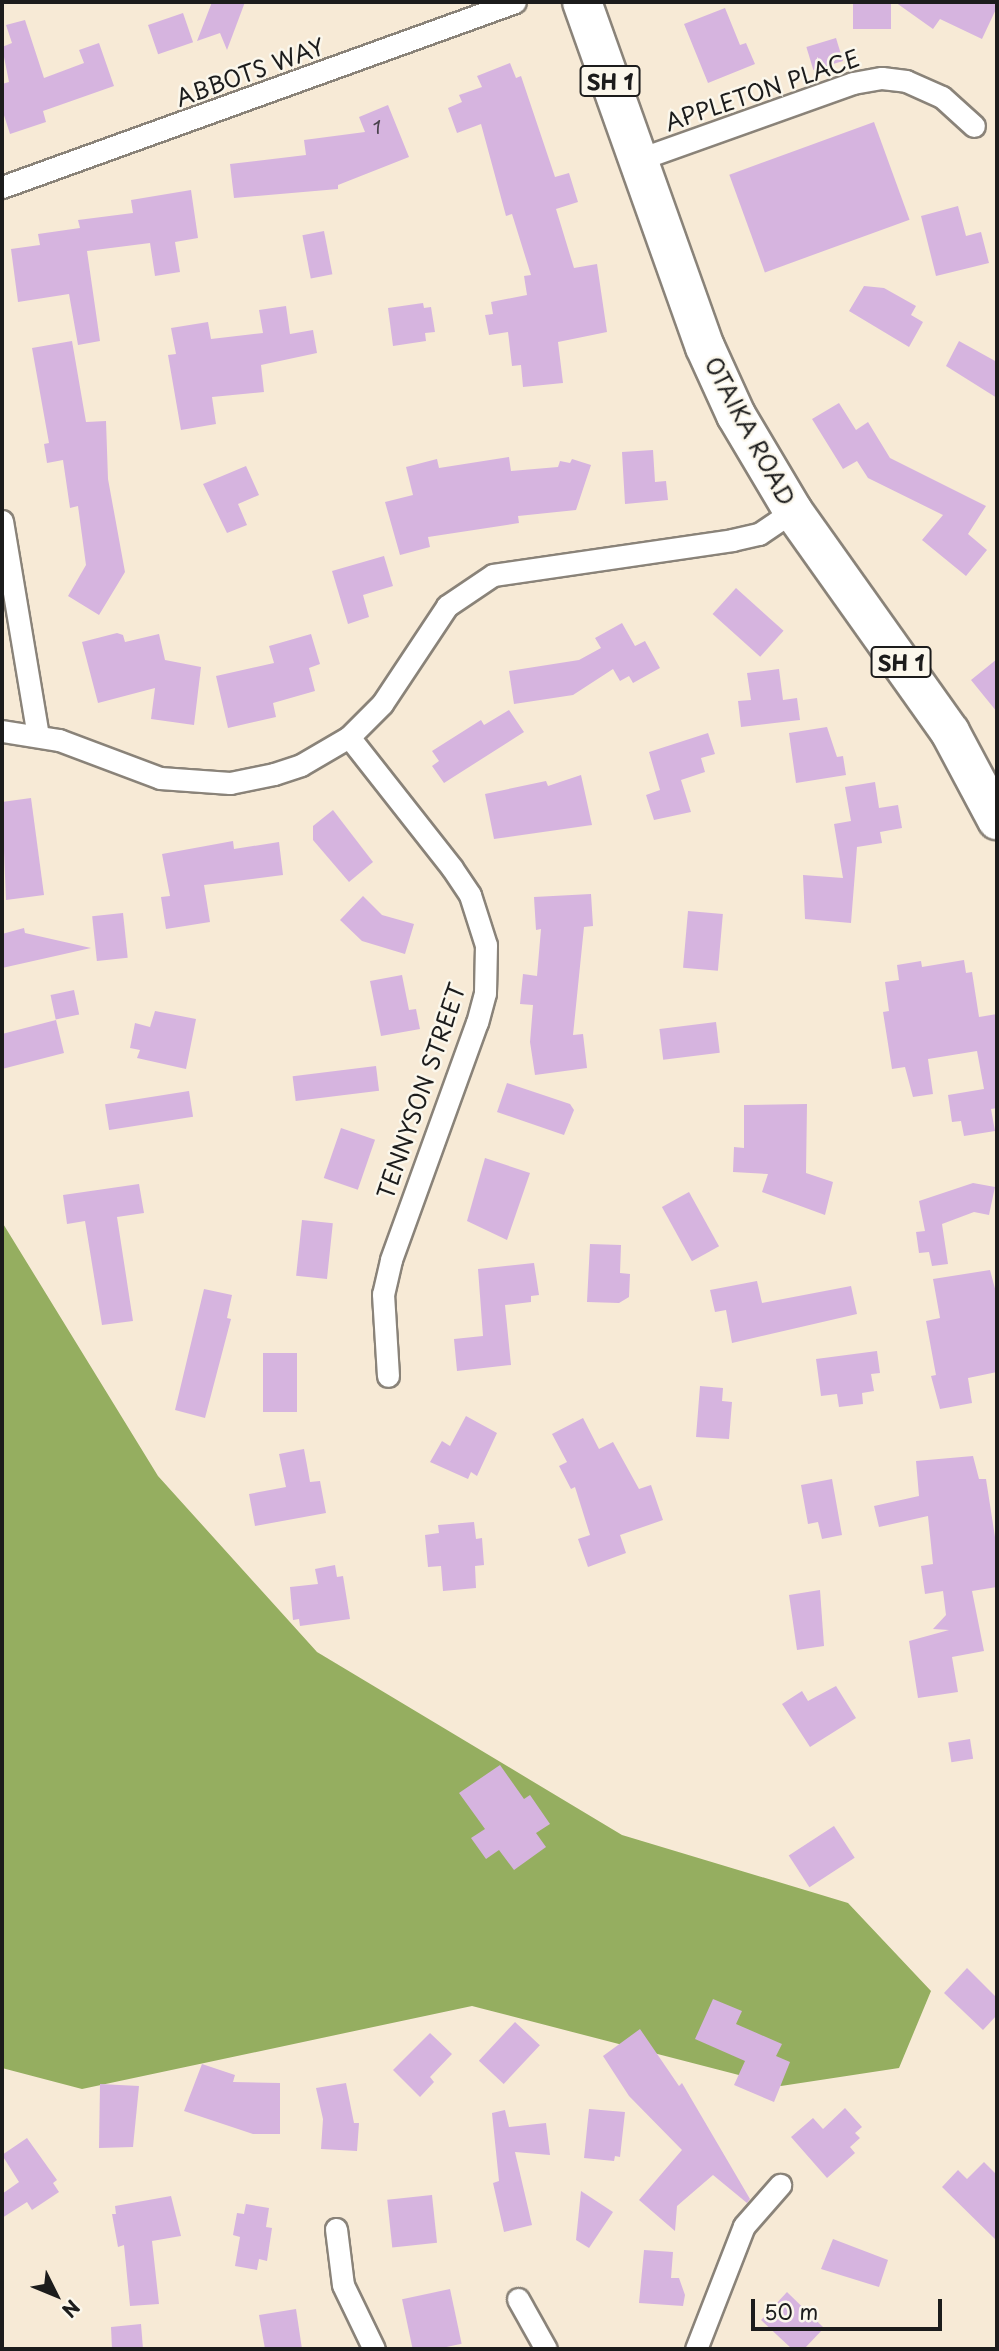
<!DOCTYPE html>
<style>
body{margin:0}
#map{position:relative;width:999px;height:2351px;overflow:hidden;background:#f7ead6;font-family:"Playpen Sans",sans-serif}
div>[style]{position:absolute}
.forest>*{inset:0;background:#95ae60}
.building>*{inset:0;background:#d6b4df;transform-origin:0 0}
.roads{filter:drop-shadow(2px 0 #8a8379) drop-shadow(-2px 0 #8a8379) drop-shadow(0 2px #8a8379) drop-shadow(0 -2px #8a8379)}
.street>*{height:21px;margin:-10.5px;padding:0 10.5px;transform-origin:10.5px;border-radius:10.5px;background:#fff}
.highway>*{height:38px;margin:-19px;padding:0 19px;transform-origin:19px;border-radius:19px;background:#fff}
span{translate:-50% -50%;white-space:nowrap;text-align:center;line-height:1.15;-webkit-text-stroke:5px #fbf7ec;paint-order:stroke}
.number-label{font-size:19px;color:#4a424d}
.number-label span{-webkit-text-stroke-width:0}
.shield-label span{padding:2px 5px;background:#fbf7ec;border:2px solid;border-radius:5px;-webkit-text-stroke-width:0}
.shield-label{font-size:21px;color:#1c1c1c;font-weight:700}
.street-label{font-size:23px;color:#1c1c1c}
.frame{position:absolute;inset:0;border:4px solid #1c1c1c;pointer-events:none}
.north{position:absolute;left:21px;top:2260px;width:70px;height:70px;-webkit-text-stroke:5px #fbf7ec;paint-order:stroke;rotate:133deg;font-size:19px;font-weight:700;line-height:28px;text-align:center;color:#1c1c1c}
.north::after{content:'';display:block;margin:auto;width:24px;height:32px;background:#1c1c1c;clip-path:polygon(50% 0,100% 100%,50% 72%,0 100%)}
.scale{position:absolute;left:751px;top:2299px;width:191px;height:32px;box-sizing:border-box;border:4px solid #1c1c1c;border-top:0;padding-left:9px;font-size:21px;line-height:24px;white-space:nowrap;color:#1c1c1c;-webkit-text-stroke:5px #fbf7ec;paint-order:stroke}
</style>
<div id="map">
<div class="forest">
<i style="clip-path:polygon(2px 1222px,158px 1476px,317px 1652px,622px 1835px,848px 1903px,931px 1991px,899px 2068px,781px 2086px,472px 2006px,82px 2089px,2px 2068px)"></i>
</div>
<div class="building">
<i style="clip-path:polygon(212px 2px,245px 2px,227px 50px,220px 33px,197px 41px)"></i>
<i style="left:853px;top:2px;width:38px;height:27px"></i>
<i style="clip-path:polygon(895px 2px,997px 2px,997px 7px,982px 39px,940px 19px,933px 29px)"></i>
<i style="clip-path:polygon(725px 8px,740px 45px,746px 43px,755px 64px,708px 83px,684px 24px)"></i>
<i style="left:183px;top:13px;width:31px;height:37px;rotate:71deg"></i>
<i style="clip-path:polygon(25px 20px,44px 78px,84px 63px,79px 50px,99px 43px,114px 86px,43px 111px,46px 122px,10px 134px,2px 109px,2px 84px,9px 82px,2px 47px,12px 43px,6px 25px)"></i>
<i style="left:836px;top:38px;width:24px;height:31px;rotate:73deg"></i>
<i style="clip-path:polygon(510px 63px,516px 78px,521px 76px,555px 177px,569px 173px,578px 202px,556px 209px,574px 268px,597px 264px,607px 332px,558px 342px,563px 383px,523px 387px,521px 365px,512px 366px,508px 332px,489px 335px,485px 315px,493px 314px,491px 302px,527px 295px,524px 276px,531px 275px,512px 214px,506px 216px,481px 124px,457px 133px,448px 108px,462px 102px,459px 95px,482px 87px,477px 76px)"></i>
<i style="clip-path:polygon(388px 105px,409px 157px,338px 185px,338px 189px,234px 198px,230px 164px,306px 155px,304px 140px,365px 132px,359px 117px)"></i>
<i style="left:874px;top:122px;width:104px;height:154px;rotate:70deg"></i>
<i style="clip-path:polygon(191px 190px,198px 238px,175px 242px,180px 272px,155px 276px,150px 243px,87px 251px,100px 341px,78px 345px,69px 294px,18px 302px,11px 249px,40px 245px,38px 234px,80px 228px,78px 220px,133px 213px,131px 200px)"></i>
<i style="clip-path:polygon(958px 206px,966px 236px,981px 232px,989px 263px,936px 276px,921px 216px)"></i>
<i style="left:324px;top:231px;width:44px;height:22px;rotate:79deg"></i>
<i style="clip-path:polygon(864px 286px,884px 288px,916px 306px,911px 315px,923px 322px,909px 347px,849px 311px)"></i>
<i style="clip-path:polygon(423px 303px,424px 308px,431px 307px,435px 332px,425px 333px,426px 341px,393px 346px,388px 308px)"></i>
<i style="clip-path:polygon(286px 306px,290px 334px,313px 330px,317px 353px,261px 365px,264px 392px,212px 397px,216px 424px,181px 430px,168px 355px,176px 354px,171px 328px,208px 322px,211px 339px,263px 333px,259px 310px)"></i>
<i style="clip-path:polygon(72px 341px,86px 422px,106px 421px,108px 479px,125px 572px,99px 615px,68px 596px,86px 565px,78px 506px,70px 508px,63px 460px,47px 463px,44px 444px,49px 443px,32px 348px)"></i>
<i style="clip-path:polygon(959px 341px,997px 362px,997px 398px,946px 366px)"></i>
<i style="clip-path:polygon(839px 403px,856px 430px,868px 422px,890px 458px,986px 506px,968px 534px,987px 550px,966px 576px,922px 540px,943px 515px,868px 478px,857px 461px,843px 469px,812px 419px)"></i>
<i style="clip-path:polygon(653px 450px,655px 482px,666px 481px,668px 500px,625px 504px,622px 452px)"></i>
<i style="clip-path:polygon(509px 457px,511px 471px,558px 467px,560px 461px,570px 463px,572px 459px,591px 465px,576px 510px,518px 516px,519px 523px,428px 537px,430px 547px,400px 555px,385px 502px,413px 495px,406px 467px,437px 459px,439px 468px)"></i>
<i style="clip-path:polygon(246px 466px,259px 495px,238px 504px,247px 525px,227px 533px,203px 484px)"></i>
<i style="clip-path:polygon(384px 556px,393px 586px,363px 595px,369px 617px,348px 624px,332px 571px)"></i>
<i style="left:736px;top:588px;width:64px;height:35px;rotate:42deg"></i>
<i style="clip-path:polygon(622px 623px,635px 646px,645px 641px,660px 668px,633px 683px,629px 676px,620px 681px,613px 669px,573px 695px,514px 704px,509px 671px,579px 660px,601px 648px,595px 638px)"></i>
<i style="clip-path:polygon(117px 633px,123px 635px,125px 642px,159px 634px,165px 660px,201px 667px,194px 725px,151px 719px,155px 688px,98px 703px,82px 642px)"></i>
<i style="clip-path:polygon(311px 634px,320px 664px,309px 668px,315px 691px,273px 703px,276px 717px,228px 728px,216px 676px,274px 663px,269px 646px)"></i>
<i style="clip-path:polygon(997px 659px,997px 712px,971px 680px)"></i>
<i style="clip-path:polygon(779px 669px,783px 700px,797px 698px,800px 720px,741px 727px,738px 701px,751px 700px,747px 673px)"></i>
<i style="clip-path:polygon(509px 710px,524px 732px,444px 783px,432px 766px,439px 761px,432px 751px,481px 720px,484px 725px)"></i>
<i style="clip-path:polygon(827px 727px,837px 757px,843px 756px,846px 775px,796px 783px,789px 733px)"></i>
<i style="clip-path:polygon(708px 733px,715px 754px,701px 758px,705px 772px,681px 780px,691px 812px,654px 820px,646px 795px,660px 790px,649px 752px)"></i>
<i style="clip-path:polygon(581px 775px,592px 825px,494px 839px,485px 794px,546px 781px,548px 786px)"></i>
<i style="clip-path:polygon(875px 782px,879px 808px,898px 805px,902px 828px,880px 832px,882px 843px,857px 847px,851px 923px,805px 919px,803px 875px,843px 878px,834px 824px,851px 821px,845px 787px)"></i>
<i style="clip-path:polygon(31px 798px,44px 895px,6px 900px,2px 802px)"></i>
<i style="clip-path:polygon(333px 810px,373px 862px,349px 882px,313px 840px,313px 826px)"></i>
<i style="clip-path:polygon(233px 841px,234px 849px,279px 842px,283px 875px,204px 885px,210px 922px,166px 929px,161px 897px,170px 896px,162px 854px)"></i>
<i style="clip-path:polygon(591px 894px,593px 926px,584px 927px,573px 1035px,583px 1034px,587px 1068px,535px 1075px,530px 1042px,533px 1005px,520px 1004px,523px 974px,537px 976px,541px 929px,536px 930px,534px 897px)"></i>
<i style="clip-path:polygon(363px 896px,382px 915px,414px 924px,405px 954px,362px 941px,340px 920px)"></i>
<i style="left:688px;top:911px;width:35px;height:57px;rotate:5deg"></i>
<i style="left:123px;top:913px;width:45px;height:31px;rotate:84deg"></i>
<i style="clip-path:polygon(24px 928px,25px 933px,91px 948px,2px 968px,2px 934px)"></i>
<i style="clip-path:polygon(964px 960px,966px 973px,972px 972px,979px 1017px,997px 1014px,997px 1108px,991px 1109px,995px 1131px,964px 1136px,961px 1121px,952px 1122px,948px 1095px,984px 1089px,977px 1051px,928px 1059px,933px 1094px,913px 1097px,905px 1067px,892px 1069px,883px 1012px,889px 1011px,885px 982px,899px 980px,897px 965px,921px 961px,922px 967px)"></i>
<i style="clip-path:polygon(402px 975px,409px 1010px,416px 1009px,420px 1029px,381px 1036px,370px 981px)"></i>
<i style="left:74px;top:990px;width:25px;height:24px;rotate:78deg"></i>
<i style="clip-path:polygon(155px 1011px,196px 1019px,186px 1069px,137px 1058px,140px 1050px,130px 1048px,135px 1023px,150px 1027px)"></i>
<i style="clip-path:polygon(56px 1020px,64px 1053px,2px 1069px,2px 1034px)"></i>
<i style="left:716px;top:1022px;width:31px;height:57px;rotate:83deg"></i>
<i style="left:376px;top:1066px;width:25px;height:84px;rotate:83deg"></i>
<i style="clip-path:polygon(507px 1083px,570px 1104px,574px 1110px,564px 1135px,497px 1112px)"></i>
<i style="left:189px;top:1091px;width:26px;height:85px;rotate:81deg"></i>
<i style="clip-path:polygon(807px 1104px,806px 1173px,833px 1182px,825px 1215px,762px 1192px,768px 1174px,733px 1172px,734px 1147px,744px 1148px,744px 1105px)"></i>
<i style="left:341px;top:1128px;width:36px;height:53px;rotate:19deg"></i>
<i style="clip-path:polygon(485px 1158px,530px 1173px,507px 1240px,467px 1221px)"></i>
<i style="clip-path:polygon(973px 1183px,995px 1187px,989px 1215px,974px 1212px,942px 1224px,948px 1264px,932px 1266px,929px 1252px,919px 1253px,916px 1232px,925px 1231px,919px 1201px)"></i>
<i style="clip-path:polygon(139px 1184px,144px 1213px,117px 1217px,133px 1321px,102px 1325px,85px 1221px,67px 1224px,63px 1195px)"></i>
<i style="left:689px;top:1192px;width:62px;height:31px;rotate:61deg"></i>
<i style="left:302px;top:1220px;width:31px;height:56px;rotate:6deg"></i>
<i style="clip-path:polygon(590px 1244px,621px 1245px,620px 1273px,630px 1274px,629px 1297px,619px 1303px,587px 1302px)"></i>
<i style="clip-path:polygon(534px 1263px,539px 1295px,531px 1296px,531px 1302px,505px 1305px,511px 1365px,457px 1371px,454px 1339px,483px 1336px,478px 1269px)"></i>
<i style="clip-path:polygon(990px 1270px,997px 1296px,997px 1372px,968px 1378px,972px 1403px,940px 1409px,931px 1376px,936px 1375px,926px 1321px,940px 1318px,933px 1279px)"></i>
<i style="clip-path:polygon(757px 1281px,762px 1303px,851px 1286px,857px 1314px,732px 1343px,726px 1310px,715px 1312px,710px 1290px)"></i>
<i style="clip-path:polygon(204px 1289px,232px 1295px,227px 1318px,231px 1319px,205px 1418px,175px 1410px)"></i>
<i style="clip-path:polygon(877px 1351px,880px 1373px,871px 1374px,874px 1391px,862px 1393px,863px 1404px,839px 1407px,837px 1394px,821px 1396px,816px 1359px)"></i>
<i style="left:263px;top:1353px;width:34px;height:59px"></i>
<i style="clip-path:polygon(700px 1386px,723px 1388px,722px 1401px,732px 1402px,729px 1439px,696px 1437px)"></i>
<i style="clip-path:polygon(466px 1416px,497px 1433px,477px 1476px,471px 1472px,468px 1479px,430px 1462px,442px 1441px,450px 1446px)"></i>
<i style="clip-path:polygon(583px 1418px,599px 1449px,613px 1442px,639px 1489px,651px 1485px,663px 1520px,620px 1535px,626px 1553px,588px 1567px,578px 1539px,590px 1535px,575px 1487px,571px 1489px,559px 1466px,567px 1462px,552px 1434px)"></i>
<i style="clip-path:polygon(304px 1449px,310px 1482px,320px 1481px,326px 1513px,255px 1526px,249px 1494px,286px 1487px,279px 1454px)"></i>
<i style="clip-path:polygon(973px 1456px,979px 1479px,986px 1479px,997px 1550px,997px 1587px,972px 1591px,984px 1651px,952px 1657px,958px 1692px,918px 1698px,909px 1641px,949px 1630px,933px 1629px,946px 1615px,943px 1591px,925px 1594px,921px 1566px,933px 1564px,928px 1516px,879px 1527px,874px 1506px,919px 1496px,916px 1461px)"></i>
<i style="clip-path:polygon(832px 1479px,842px 1535px,822px 1539px,818px 1522px,808px 1524px,801px 1485px)"></i>
<i style="clip-path:polygon(474px 1522px,476px 1539px,482px 1538px,484px 1565px,475px 1566px,476px 1588px,443px 1591px,441px 1566px,428px 1567px,425px 1535px,439px 1533px,438px 1525px)"></i>
<i style="clip-path:polygon(335px 1565px,337px 1577px,343px 1576px,350px 1619px,300px 1626px,299px 1619px,293px 1620px,290px 1587px,318px 1584px,315px 1569px)"></i>
<i style="clip-path:polygon(820px 1590px,824px 1646px,797px 1650px,789px 1595px)"></i>
<i style="clip-path:polygon(836px 1686px,856px 1718px,810px 1747px,782px 1704px,802px 1691px,808px 1701px)"></i>
<i style="left:970px;top:1739px;width:20px;height:22px;rotate:81deg"></i>
<i style="clip-path:polygon(500px 1765px,524px 1799px,530px 1795px,550px 1824px,536px 1833px,546px 1847px,514px 1870px,499px 1850px,486px 1859px,471px 1838px,485px 1829px,459px 1793px)"></i>
<i style="left:834px;top:1826px;width:38px;height:54px;rotate:57deg"></i>
<i style="clip-path:polygon(967px 1968px,997px 1998px,997px 2015px,983px 2030px,944px 1993px)"></i>
<i style="clip-path:polygon(713px 1999px,742px 2011px,736px 2024px,782px 2044px,776px 2056px,790px 2062px,774px 2102px,734px 2085px,745px 2061px,695px 2039px)"></i>
<i style="left:515px;top:2022px;width:34px;height:53px;rotate:43deg"></i>
<i style="clip-path:polygon(640px 2029px,679px 2086px,682px 2083px,750px 2199px,747px 2203px,713px 2175px,677px 2206px,675px 2231px,639px 2200px,682px 2150px,629px 2096px,603px 2056px)"></i>
<i style="clip-path:polygon(430px 2033px,452px 2054px,430px 2077px,434px 2082px,420px 2097px,393px 2070px)"></i>
<i style="clip-path:polygon(202px 2064px,235px 2075px,233px 2082px,280px 2083px,280px 2134px,253px 2134px,184px 2111px)"></i>
<i style="clip-path:polygon(346px 2083px,354px 2123px,359px 2123px,357px 2151px,321px 2149px,323px 2119px,316px 2088px)"></i>
<i style="clip-path:polygon(100px 2084px,139px 2086px,133px 2147px,99px 2148px)"></i>
<i style="clip-path:polygon(845px 2108px,862px 2127px,855px 2133px,860px 2138px,850px 2147px,855px 2153px,827px 2178px,791px 2137px,813px 2118px,823px 2129px)"></i>
<i style="clip-path:polygon(589px 2109px,625px 2112px,620px 2157px,615px 2156px,614px 2161px,584px 2158px)"></i>
<i style="clip-path:polygon(505px 2110px,509px 2127px,546px 2123px,550px 2155px,515px 2152px,532px 2225px,504px 2232px,493px 2183px,499px 2181px,492px 2113px)"></i>
<i style="clip-path:polygon(27px 2138px,57px 2180px,53px 2183px,59px 2192px,32px 2210px,27px 2202px,2px 2218px,2px 2194px,19px 2182px,2px 2155px)"></i>
<i style="clip-path:polygon(984px 2162px,997px 2175px,997px 2241px,942px 2187px,958px 2170px,967px 2179px)"></i>
<i style="clip-path:polygon(581px 2191px,613px 2212px,589px 2248px,576px 2240px)"></i>
<i style="left:432px;top:2195px;width:48px;height:45px;rotate:84deg"></i>
<i style="clip-path:polygon(171px 2196px,181px 2236px,152px 2241px,159px 2304px,130px 2306px,124px 2245px,118px 2247px,112px 2214px,116px 2214px,115px 2206px)"></i>
<i style="clip-path:polygon(246px 2204px,269px 2208px,266px 2227px,272px 2228px,267px 2261px,259px 2259px,257px 2270px,235px 2266px,240px 2237px,233px 2235px,237px 2213px,244px 2214px)"></i>
<i style="clip-path:polygon(833px 2239px,888px 2260px,879px 2287px,821px 2269px)"></i>
<i style="clip-path:polygon(644px 2250px,673px 2252px,671px 2278px,679px 2278px,685px 2295px,683px 2306px,639px 2303px)"></i>
<i style="left:450px;top:2289px;width:56px;height:49px;rotate:78deg"></i>
<i style="clip-path:polygon(787px 2292px,824px 2328px,804px 2349px,792px 2349px,761px 2320px)"></i>
<i style="clip-path:polygon(296px 2309px,302px 2349px,265px 2349px,259px 2315px)"></i>
<i style="clip-path:polygon(141px 2324px,143px 2349px,112px 2349px,111px 2327px)"></i>
</div>
<div class="roads">
<div class="street">
<i style="left:637px;top:160px;width:229px;rotate:-19.6deg"></i>
<i style="left:853px;top:83px;width:29px;rotate:-10deg"></i>
<i style="left:882px;top:78px;width:24px;rotate:7deg"></i>
<i style="left:906px;top:81px;width:39px;rotate:24deg"></i>
<i style="left:942px;top:97px;width:43px;rotate:42.2deg"></i>
<i style="left:2px;top:187px;width:545px;rotate:-19.83deg"></i>
<i style="left:2px;top:521px;width:217px;rotate:80.5deg"></i>
<i style="left:2px;top:731px;width:58px;rotate:9deg"></i>
<i style="left:59px;top:740px;width:108px;rotate:20.6deg"></i>
<i style="left:160px;top:778px;width:70px;rotate:4.1deg"></i>
<i style="left:230px;top:783px;width:45px;rotate:-11.6deg"></i>
<i style="left:274px;top:774px;width:28px;rotate:-18deg"></i>
<i style="left:301px;top:765px;width:56px;rotate:-30.3deg"></i>
<i style="left:349px;top:737px;width:47px;rotate:-45deg"></i>
<i style="left:382px;top:704px;width:118px;rotate:-56.4deg"></i>
<i style="left:447px;top:606px;width:55px;rotate:-34deg"></i>
<i style="left:493px;top:575px;width:242px;rotate:-8.3deg"></i>
<i style="left:732px;top:540px;width:28px;rotate:-13deg"></i>
<i style="left:759px;top:534px;width:41px;rotate:-34.1deg"></i>
<i style="left:349px;top:737px;width:167px;rotate:51.8deg"></i>
<i style="left:452px;top:868px;width:32px;rotate:56deg"></i>
<i style="left:470px;top:895px;width:52px;rotate:72.3deg"></i>
<i style="left:486px;top:945px;width:48px;rotate:91.2deg"></i>
<i style="left:485px;top:993px;width:30px;rotate:105deg"></i>
<i style="left:477px;top:1022px;width:253px;rotate:109.9deg"></i>
<i style="left:391px;top:1260px;width:35px;rotate:103deg"></i>
<i style="left:383px;top:1294px;width:82px;rotate:86.5deg"></i>
<i style="left:336px;top:2229px;width:56px;rotate:82.9deg"></i>
<i style="left:343px;top:2285px;width:71px;rotate:64.2deg"></i>
<i style="left:518px;top:2299px;width:57px;rotate:60.8deg"></i>
<i style="left:696px;top:2349px;width:132px;rotate:-68.7deg"></i>
<i style="left:744px;top:2226px;width:55px;rotate:-48.7deg"></i>
</div>
<div class="highway">
<i style="left:582px;top:2px;width:366px;rotate:70.4deg"></i>
<i style="left:705px;top:347px;width:75px;rotate:65.5deg"></i>
<i style="left:736px;top:415px;width:112px;rotate:59.3deg"></i>
<i style="left:793px;top:511px;width:271px;rotate:54.6deg"></i>
<i style="left:950px;top:732px;width:100px;rotate:61.9deg"></i>
</div>
</div>
<div class="number-label">
<span style="left:377px;top:127px">1</span>
</div>
<div class="shield-label">
<span style="left:610px;top:81px">SH 1</span>
<span style="left:901px;top:662px">SH 1</span>
</div>
<div class="street-label">
<span style="left:250px;top:72px;rotate:-20deg">ABBOTS WAY</span>
<span style="left:762px;top:90px;rotate:-19deg">APPLETON PLACE</span>
<span style="left:750px;top:431px;rotate:62deg">OTAIKA ROAD</span>
<span style="left:421px;top:1091px;rotate:-71deg">TENNYSON STREET</span>
</div>
<div class="frame"></div>
<div class="north">N</div>
<div class="scale">50 m</div>
</div>
